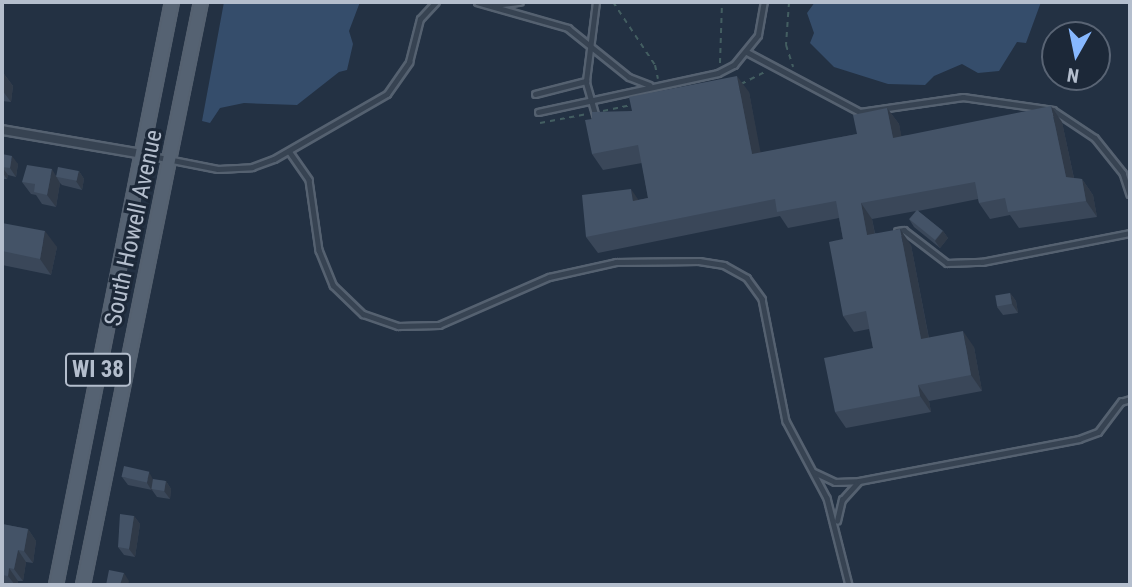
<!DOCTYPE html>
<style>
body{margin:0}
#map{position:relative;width:1132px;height:587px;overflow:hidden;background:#233143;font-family:"Roboto Condensed",sans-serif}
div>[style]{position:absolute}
.water>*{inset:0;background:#354d6b}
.path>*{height:2px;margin-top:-1px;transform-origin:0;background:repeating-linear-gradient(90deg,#435e61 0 5px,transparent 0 10px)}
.roads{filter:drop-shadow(2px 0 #556170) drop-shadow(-2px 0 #556170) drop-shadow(0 2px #556170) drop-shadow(0 -2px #556170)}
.service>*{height:4.5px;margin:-2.25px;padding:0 2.25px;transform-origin:2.25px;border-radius:2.25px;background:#374352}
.minor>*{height:8px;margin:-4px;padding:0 4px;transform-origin:4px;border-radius:4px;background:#374352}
.primary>*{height:12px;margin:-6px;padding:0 6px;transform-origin:6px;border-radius:6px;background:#556272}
.wall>*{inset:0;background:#3a4759}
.shaded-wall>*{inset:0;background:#303a48}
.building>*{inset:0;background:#445367;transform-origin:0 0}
span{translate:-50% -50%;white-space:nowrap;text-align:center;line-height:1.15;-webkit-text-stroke:6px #1c2838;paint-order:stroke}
.shield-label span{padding:2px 5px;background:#1c2838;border:2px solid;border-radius:5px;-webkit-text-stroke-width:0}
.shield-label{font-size:23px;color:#b4becd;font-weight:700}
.street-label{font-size:24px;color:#b4becd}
.frame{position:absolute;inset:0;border:4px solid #b4becd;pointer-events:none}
.north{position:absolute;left:1041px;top:21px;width:70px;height:70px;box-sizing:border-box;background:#1c2838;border:2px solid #596474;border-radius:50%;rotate:189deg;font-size:19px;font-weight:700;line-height:28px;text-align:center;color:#b4becd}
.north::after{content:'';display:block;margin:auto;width:24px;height:32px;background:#87b8ff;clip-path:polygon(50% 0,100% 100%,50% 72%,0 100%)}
</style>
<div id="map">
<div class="water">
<i style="clip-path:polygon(224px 2px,360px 2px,349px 31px,353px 44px,347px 70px,339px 72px,297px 105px,244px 103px,220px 108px,210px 123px,202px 121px)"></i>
<i style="clip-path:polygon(815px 2px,1041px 2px,1026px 43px,1017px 42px,999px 71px,978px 73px,962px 64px,934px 76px,925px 85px,888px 84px,834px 67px,810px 43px,814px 33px,807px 13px)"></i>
</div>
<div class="path">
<i style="left:613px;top:2px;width:76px;rotate:56.3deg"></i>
<i style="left:655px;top:65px;width:14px;rotate:78deg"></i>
<i style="left:789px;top:2px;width:43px;rotate:94deg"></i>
<i style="left:786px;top:45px;width:23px;rotate:72deg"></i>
<i style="left:720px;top:63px;width:61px;rotate:-88.1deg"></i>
<i style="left:741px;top:84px;width:28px;rotate:-27deg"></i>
<i style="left:603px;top:111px;width:30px;rotate:-12deg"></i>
<i style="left:540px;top:123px;width:48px;rotate:-10.8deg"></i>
</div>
<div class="roads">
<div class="service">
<i style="left:477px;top:2px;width:95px;rotate:15.9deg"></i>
<i style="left:568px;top:28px;width:78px;rotate:38.8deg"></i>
<i style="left:629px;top:77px;width:22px;rotate:21deg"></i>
<i style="left:494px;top:5px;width:26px;rotate:-7deg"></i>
<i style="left:747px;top:52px;width:128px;rotate:28deg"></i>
<i style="left:860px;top:112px;width:104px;rotate:-8.3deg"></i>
<i style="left:963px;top:97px;width:91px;rotate:8.2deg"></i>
<i style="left:1053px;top:110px;width:50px;rotate:33.7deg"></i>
<i style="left:1095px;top:138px;width:45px;rotate:51.3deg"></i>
<i style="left:1123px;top:173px;width:22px;rotate:72deg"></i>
<i style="left:586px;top:81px;width:37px;rotate:74deg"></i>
<i style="left:535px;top:94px;width:53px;rotate:-14.3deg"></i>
<i style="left:586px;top:81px;width:80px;rotate:-82.8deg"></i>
<i style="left:538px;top:112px;width:184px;rotate:-12.2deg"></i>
<i style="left:718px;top:73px;width:18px;rotate:-27deg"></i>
<i style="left:734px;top:65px;width:38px;rotate:-51deg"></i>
<i style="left:758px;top:35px;width:34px;rotate:-80deg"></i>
<i style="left:289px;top:151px;width:35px;rotate:55deg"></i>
<i style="left:309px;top:180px;width:71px;rotate:81.9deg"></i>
<i style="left:319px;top:250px;width:38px;rotate:68deg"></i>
<i style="left:333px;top:285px;width:42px;rotate:44deg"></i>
<i style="left:363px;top:314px;width:37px;rotate:19deg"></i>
<i style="left:398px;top:326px;width:41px;rotate:-1.4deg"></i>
<i style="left:439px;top:325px;width:120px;rotate:-23.6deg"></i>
<i style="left:549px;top:277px;width:69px;rotate:-12.6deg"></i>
<i style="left:616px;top:262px;width:83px;rotate:-0.7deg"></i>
<i style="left:699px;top:261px;width:25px;rotate:9deg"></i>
<i style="left:724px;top:265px;width:26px;rotate:29deg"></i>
<i style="left:747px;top:278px;width:26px;rotate:54deg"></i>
<i style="left:762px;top:299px;width:124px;rotate:78.9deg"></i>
<i style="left:786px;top:421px;width:87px;rotate:62deg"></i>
<i style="left:827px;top:498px;width:90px;rotate:75.8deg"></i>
<i style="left:142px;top:154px;width:77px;rotate:11.2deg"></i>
<i style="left:218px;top:169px;width:34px;rotate:-3deg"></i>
<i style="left:252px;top:167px;width:23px;rotate:-20deg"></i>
<i style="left:274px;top:159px;width:130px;rotate:-29.9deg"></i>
<i style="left:387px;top:94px;width:39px;rotate:-55deg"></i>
<i style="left:409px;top:62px;width:44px;rotate:-75.7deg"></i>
<i style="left:420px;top:19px;width:23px;rotate:-47deg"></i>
<i style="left:897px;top:231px;width:7px;rotate:-8deg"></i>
<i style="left:904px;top:230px;width:54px;rotate:37.5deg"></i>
<i style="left:947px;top:263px;width:35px;rotate:-2deg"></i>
<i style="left:982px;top:262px;width:151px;rotate:-11.1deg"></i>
<i style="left:814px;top:472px;width:23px;rotate:25deg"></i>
<i style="left:835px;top:482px;width:23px;rotate:-2deg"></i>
<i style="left:837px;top:521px;width:22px;rotate:-77deg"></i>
<i style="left:842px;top:500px;width:25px;rotate:-48deg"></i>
<i style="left:859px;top:481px;width:224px;rotate:-10.8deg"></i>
<i style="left:1079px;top:439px;width:20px;rotate:-20deg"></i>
<i style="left:1098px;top:432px;width:38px;rotate:-53deg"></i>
<i style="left:1121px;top:402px;width:9px;rotate:-18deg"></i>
</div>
<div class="minor">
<i style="left:2px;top:130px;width:142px;rotate:9.7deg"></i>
</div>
<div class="primary">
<i style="left:56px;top:585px;width:594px;rotate:-78.75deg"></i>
<i style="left:83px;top:585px;width:595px;rotate:-78.56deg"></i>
</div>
</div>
<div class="wall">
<i style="clip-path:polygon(2px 73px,4px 74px,13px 86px,11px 102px,2px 101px)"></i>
<i style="clip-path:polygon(749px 92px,760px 153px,857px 134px,887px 108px,899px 124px,901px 136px,1062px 122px,1074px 178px,1082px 179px,1093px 195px,1097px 217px,1019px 228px,1010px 215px,990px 219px,979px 203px,978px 199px,918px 211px,943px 231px,948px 238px,940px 248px,914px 227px,909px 219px,916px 211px,872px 219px,875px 233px,911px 245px,929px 338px,974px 347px,982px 391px,929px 401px,931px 412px,846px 428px,835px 412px,873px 348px,869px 329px,854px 332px,843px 316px,843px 239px,839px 218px,788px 228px,780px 216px,598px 253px,586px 237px,638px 200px,648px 198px,642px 163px,603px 170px,592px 154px,632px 111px)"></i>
<i style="clip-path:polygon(2px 154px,18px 164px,16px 177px,8px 175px,7px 179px,2px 179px)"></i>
<i style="clip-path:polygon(79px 171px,84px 179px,82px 190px,62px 185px,60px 183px,56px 207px,42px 204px,36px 195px,31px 194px,22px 182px)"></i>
<i style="clip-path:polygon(2px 223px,57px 247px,51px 275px,2px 265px)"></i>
<i style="clip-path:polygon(1010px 293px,1016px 301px,1018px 313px,1003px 315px,997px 307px)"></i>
<i style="clip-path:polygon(122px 477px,166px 481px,171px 489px,170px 499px,157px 497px,152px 490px,128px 485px)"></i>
<i style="clip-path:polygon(134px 516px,140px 524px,135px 557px,124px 555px,118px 547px)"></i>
<i style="clip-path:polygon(2px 524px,28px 529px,36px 541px,33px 563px,26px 562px,23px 581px,18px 581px,17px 585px,2px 585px)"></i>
</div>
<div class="shaded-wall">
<i style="clip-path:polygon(4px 74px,13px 86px,11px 102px,2px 90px)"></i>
<i style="clip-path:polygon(737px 76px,749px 92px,764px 170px,752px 154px)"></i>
<i style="clip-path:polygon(1051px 106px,1062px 122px,1077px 193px,1066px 177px)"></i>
<i style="clip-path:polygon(887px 108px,899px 124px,905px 154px,893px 138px)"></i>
<i style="clip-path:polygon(12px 156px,18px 164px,16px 177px,10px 168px)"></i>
<i style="clip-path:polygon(2px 167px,8px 175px,7px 179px,2px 172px)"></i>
<i style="clip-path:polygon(52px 169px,60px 183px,56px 207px,47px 195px)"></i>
<i style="clip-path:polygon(79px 171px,84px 179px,82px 190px,76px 181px)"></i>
<i style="clip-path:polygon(1082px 179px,1093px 195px,1097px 217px,1086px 201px)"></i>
<i style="clip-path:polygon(631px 189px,642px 205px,633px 201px)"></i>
<i style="clip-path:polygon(861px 203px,872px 219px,878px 251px,867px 235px)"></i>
<i style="clip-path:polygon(900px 229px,911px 245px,932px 355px,921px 339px)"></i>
<i style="clip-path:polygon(45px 231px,57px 247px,51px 275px,40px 259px)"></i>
<i style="clip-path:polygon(943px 231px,948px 238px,940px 248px,935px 241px)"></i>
<i style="clip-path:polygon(1010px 293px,1016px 301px,1018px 313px,1012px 304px)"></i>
<i style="clip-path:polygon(963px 331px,974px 347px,982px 391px,971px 375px)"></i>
<i style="clip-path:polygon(918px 385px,929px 401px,931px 412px,920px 396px)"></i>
<i style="clip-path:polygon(149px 472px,154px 481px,152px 491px,147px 483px)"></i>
<i style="clip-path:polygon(166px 481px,171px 489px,170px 499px,164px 491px)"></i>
<i style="clip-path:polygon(134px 516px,140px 524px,135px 557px,129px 549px)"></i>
<i style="clip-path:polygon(28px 529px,36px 541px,33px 563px,24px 551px)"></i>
<i style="clip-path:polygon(18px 550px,26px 562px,23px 581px,14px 569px)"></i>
<i style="clip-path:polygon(9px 568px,18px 581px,17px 585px,15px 585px,8px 576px)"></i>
<i style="clip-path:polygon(124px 573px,129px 581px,128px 585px,120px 585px)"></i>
</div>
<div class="building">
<i style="clip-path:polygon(2px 73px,4px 74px,2px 90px)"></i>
<i style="clip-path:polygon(737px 76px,752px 154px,857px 134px,853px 115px,887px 108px,893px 138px,1051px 106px,1066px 177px,1082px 179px,1086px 201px,1008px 212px,1005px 198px,979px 203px,975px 182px,861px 203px,867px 235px,900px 229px,921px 339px,963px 331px,971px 375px,918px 385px,920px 396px,835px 412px,824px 358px,873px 348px,866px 311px,843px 316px,829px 242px,843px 239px,836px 201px,777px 212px,775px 199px,586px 237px,582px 195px,631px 189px,633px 201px,648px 198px,638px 145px,592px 154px,585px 120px,592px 119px,592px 112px,632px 111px,629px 97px)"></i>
<i style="clip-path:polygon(2px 154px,12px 156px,10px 168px,2px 167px,2px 170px)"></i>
<i style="clip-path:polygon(27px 165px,52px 169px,47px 195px,34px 192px,35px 184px,22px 182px)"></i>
<i style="left:58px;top:167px;width:21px;height:10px;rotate:11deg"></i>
<i style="left:917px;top:210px;width:33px;height:12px;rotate:39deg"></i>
<i style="clip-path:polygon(2px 223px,45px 231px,40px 259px,2px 251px)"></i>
<i style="left:1010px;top:293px;width:11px;height:15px;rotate:80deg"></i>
<i style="left:124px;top:466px;width:26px;height:11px;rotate:13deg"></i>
<i style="left:153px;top:479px;width:13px;height:10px;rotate:9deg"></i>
<i style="clip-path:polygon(120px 514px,134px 516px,129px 549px,118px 547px)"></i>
<i style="clip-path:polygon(2px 524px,28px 529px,24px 551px,18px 550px,14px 569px,9px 568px,8px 576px,2px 575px)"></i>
<i style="clip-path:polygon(109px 570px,124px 573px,120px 585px,106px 585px)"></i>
</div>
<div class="shield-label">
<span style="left:98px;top:370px">WI 38</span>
</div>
<div class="street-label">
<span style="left:134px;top:228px;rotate:-78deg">South Howell Avenue</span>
</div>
<div class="frame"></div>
<div class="north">N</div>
</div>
